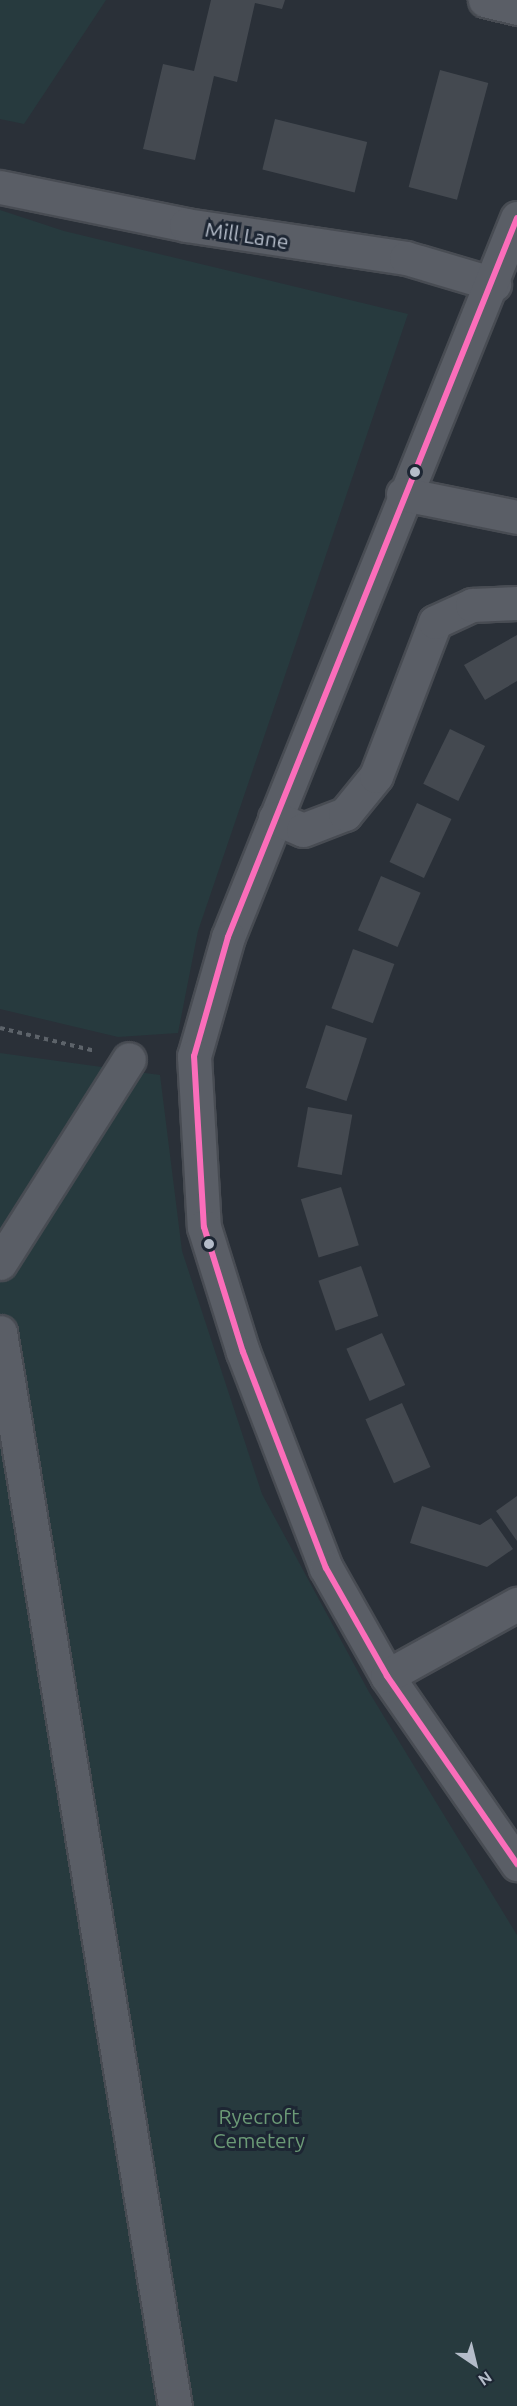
<!DOCTYPE html>
<style>
body{margin:0}
#map{position:relative;width:517px;height:2406px;overflow:hidden;background:#2a3038;font-family:Ubuntu,sans-serif}
div>[style]{position:absolute}
.green>*{inset:0;background:#273a3e}
.building>*{inset:0;background:#444950;transform-origin:0 0}
.path>*{height:4px;margin-top:-2px;transform-origin:0;background:repeating-linear-gradient(90deg,#5d636a 0 4.5px,transparent 0 9px)}
.roads{filter:drop-shadow(2px 0 #484c53) drop-shadow(-2px 0 #484c53) drop-shadow(0 2px #484c53) drop-shadow(0 -2px #484c53)}
.minor>*{height:33px;margin:-16.5px;padding:0 16.5px;transform-origin:16.5px;border-radius:16.5px;background:#5a5e66}
.bus-1>*{height:6px;margin:-3px;padding:0 3px;transform-origin:3px;border-radius:3px;background:#fb6dba}
.dots>*{width:16px;height:16px;translate:-50% -50%;box-sizing:border-box;border:3px solid #1d2633;border-radius:50%}
span{translate:-50% -50%;white-space:nowrap;text-align:center;line-height:1.15;-webkit-text-stroke:6px #1d2633;paint-order:stroke}
.street-label{font-size:21px;color:#b4bcc9}
.park-label{font-size:21px;color:#6b9a76}
.north{position:absolute;left:445px;top:2334px;width:60px;height:60px;-webkit-text-stroke:4px #1d2633;paint-order:stroke;rotate:145deg;font-size:16px;font-weight:700;line-height:24px;text-align:center;color:#b4bcc9}
.north::after{content:'';display:block;margin:auto;width:21px;height:27px;background:#b4bcc9;clip-path:polygon(50% 0,100% 100%,50% 72%,0 100%)}
</style>
<div id="map">
<div class="green">
<i style="clip-path:polygon(0 0,106px 0,24px 124px,0 119px)"></i>
<i style="clip-path:polygon(0 210px,64px 231px,408px 314px,198px 931px,178px 1033px,118px 1037px,0 1009px)"></i>
<i style="clip-path:polygon(0 1053px,160px 1075px,182px 1251px,262px 1494px,369px 1692px,517px 1935px,517px 2406px,0 2406px)"></i>
</div>
<div class="building">
<i style="clip-path:polygon(211px 0,285px 0,282px 9px,255px 3px,237px 82px,214px 76px,195px 160px,143px 149px,163px 64px,194px 71px)"></i>
<i style="left:440px;top:70px;width:50px;height:121px;rotate:15deg"></i>
<i style="left:275px;top:119px;width:95px;height:52px;rotate:14deg"></i>
<i style="clip-path:polygon(517px 635px,517px 681px,485px 700px,464px 665px)"></i>
<i style="left:450px;top:729px;width:39px;height:61px;rotate:26deg"></i>
<i style="left:417px;top:803px;width:38px;height:65px;rotate:25deg"></i>
<i style="left:381px;top:876px;width:43px;height:59px;rotate:23deg"></i>
<i style="left:353px;top:949px;width:44px;height:63px;rotate:20deg"></i>
<i style="left:326px;top:1025px;width:43px;height:66px;rotate:18deg"></i>
<i style="left:308px;top:1107px;width:45px;height:61px;rotate:10deg"></i>
<i style="left:341px;top:1187px;width:61px;height:42px;rotate:73deg"></i>
<i style="left:361px;top:1266px;width:53px;height:45px;rotate:71deg"></i>
<i style="left:382px;top:1333px;width:57px;height:39px;rotate:66deg"></i>
<i style="left:402px;top:1403px;width:70px;height:40px;rotate:66deg"></i>
<i style="clip-path:polygon(517px 1496px,517px 1541px,496px 1511px)"></i>
<i style="clip-path:polygon(422px 1506px,480px 1525px,491px 1518px,513px 1549px,487px 1567px,410px 1543px)"></i>
</div>
<div class="path">
<i style="left:0;top:1028px;width:98px;rotate:13.6deg"></i>
</div>
<div class="roads">
<div class="minor">
<i style="left:485px;top:0;width:33px;rotate:14deg"></i>
<i style="left:0;top:187px;width:190px;rotate:11.5deg"></i>
<i style="left:186px;top:225px;width:222px;rotate:8.5deg"></i>
<i style="left:406px;top:258px;width:92px;rotate:16.5deg"></i>
<i style="left:517px;top:218px;width:775px;rotate:111.9deg"></i>
<i style="left:228px;top:937px;width:124px;rotate:105.9deg"></i>
<i style="left:194px;top:1056px;width:171px;rotate:86.7deg"></i>
<i style="left:204px;top:1227px;width:131px;rotate:72.7deg"></i>
<i style="left:243px;top:1352px;width:231px;rotate:69deg"></i>
<i style="left:326px;top:1568px;width:124px;rotate:60.5deg"></i>
<i style="left:387px;top:1676px;width:229px;rotate:55.3deg"></i>
<i style="left:403px;top:494px;width:116px;rotate:11.4deg"></i>
<i style="left:275px;top:818px;width:30px;rotate:23deg"></i>
<i style="left:303px;top:830px;width:45px;rotate:-20.9deg"></i>
<i style="left:345px;top:814px;width:49px;rotate:-50.8deg"></i>
<i style="left:376px;top:776px;width:165px;rotate:-69deg"></i>
<i style="left:435px;top:622px;width:41px;rotate:-24.7deg"></i>
<i style="left:472px;top:605px;width:45px;rotate:-2.5deg"></i>
<i style="left:0;top:1263px;width:241px;rotate:-57.7deg"></i>
<i style="left:0;top:1332px;width:1088px;rotate:80.75deg"></i>
<i style="left:387px;top:1676px;width:149px;rotate:-29deg"></i>
</div>
</div>
<div class="bus-1">
<i style="left:517px;top:218px;width:775px;rotate:111.9deg"></i>
<i style="left:228px;top:937px;width:124px;rotate:105.9deg"></i>
<i style="left:194px;top:1056px;width:171px;rotate:86.7deg"></i>
<i style="left:204px;top:1227px;width:131px;rotate:72.7deg"></i>
<i style="left:243px;top:1352px;width:231px;rotate:69deg"></i>
<i style="left:326px;top:1568px;width:124px;rotate:60.5deg"></i>
<i style="left:387px;top:1676px;width:229px;rotate:55.3deg"></i>
</div>
<div class="dots">
<i style="left:415px;top:472px;background:#b4bcc9"></i>
<i style="left:209px;top:1244px;background:#b4bcc9"></i>
</div>
<div class="street-label">
<span style="left:247px;top:235px;rotate:9deg">Mill Lane</span>
</div>
<div class="park-label">
<span style="left:259px;top:2128px">Ryecroft<br>Cemetery</span>
</div>
<div class="north">N</div>
</div>
